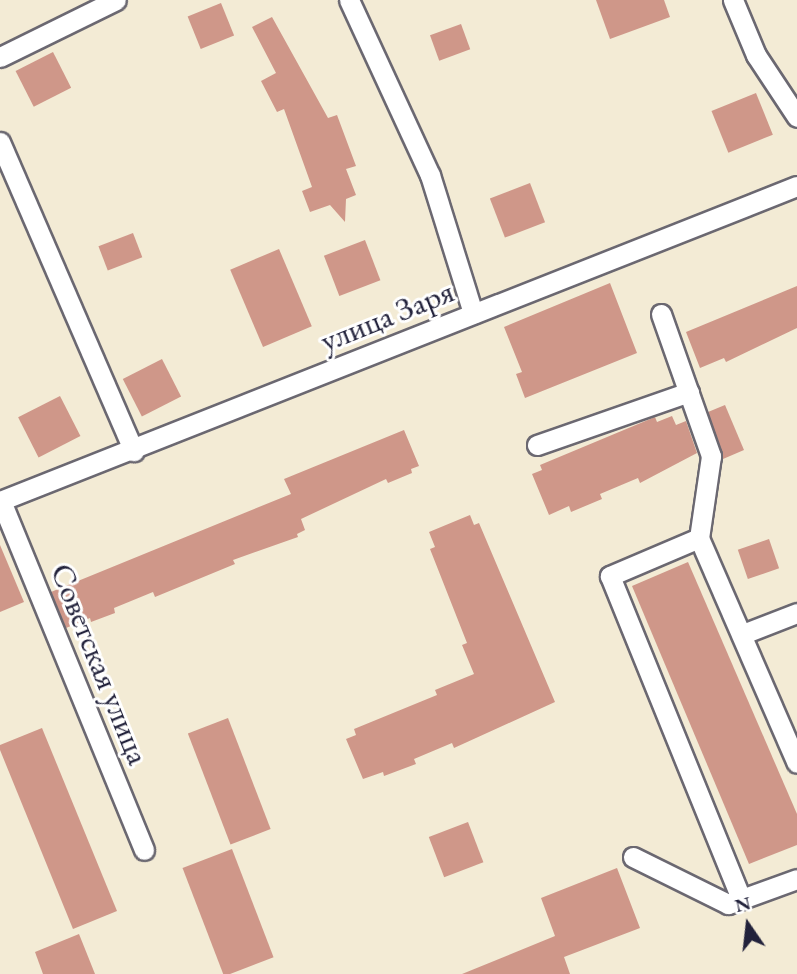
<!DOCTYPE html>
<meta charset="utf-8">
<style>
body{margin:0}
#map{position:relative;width:797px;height:974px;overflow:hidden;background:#f3ebd5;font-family:"EB Garamond",serif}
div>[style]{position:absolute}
.building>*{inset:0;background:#cf9789;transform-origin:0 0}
.roads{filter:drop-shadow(2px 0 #6b6871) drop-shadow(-2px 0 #6b6871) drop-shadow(0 2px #6b6871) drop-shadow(0 -2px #6b6871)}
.minor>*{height:19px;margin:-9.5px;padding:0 9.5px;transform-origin:9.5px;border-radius:9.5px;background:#fff}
span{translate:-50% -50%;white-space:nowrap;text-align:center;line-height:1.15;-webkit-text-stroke:6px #fff;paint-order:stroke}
.street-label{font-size:32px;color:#22223b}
.north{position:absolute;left:713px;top:890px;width:70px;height:70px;-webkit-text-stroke:5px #fff;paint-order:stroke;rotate:346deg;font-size:19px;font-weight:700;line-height:28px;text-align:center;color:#22223b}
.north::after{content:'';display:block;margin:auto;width:24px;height:32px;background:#22223b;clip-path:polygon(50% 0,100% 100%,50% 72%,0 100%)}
</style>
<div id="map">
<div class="building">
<i style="clip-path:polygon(596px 0,664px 0,670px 17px,610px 39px)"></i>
<i style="left:221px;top:3px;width:35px;height:36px;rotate:68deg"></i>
<i style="clip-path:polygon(272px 17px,328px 118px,337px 115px,356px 166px,346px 169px,356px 195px,346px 199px,345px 222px,330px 205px,310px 212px,302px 191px,312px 187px,284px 109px,277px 112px,261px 81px,276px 73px,252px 27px)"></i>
<i style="left:461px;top:24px;width:27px;height:33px;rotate:70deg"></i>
<i style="left:53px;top:52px;width:40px;height:42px;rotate:63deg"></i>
<i style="left:756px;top:93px;width:45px;height:48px;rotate:68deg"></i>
<i style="left:530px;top:183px;width:42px;height:43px;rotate:69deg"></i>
<i style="left:133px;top:233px;width:26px;height:37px;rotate:69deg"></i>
<i style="left:365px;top:240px;width:43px;height:44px;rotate:69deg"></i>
<i style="left:279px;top:249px;width:84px;height:53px;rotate:67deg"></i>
<i style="clip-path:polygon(610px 283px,637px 353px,525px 398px,516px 374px,522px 372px,504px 327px)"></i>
<i style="clip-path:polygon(797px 286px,797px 328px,726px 362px,724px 358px,700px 368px,686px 332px)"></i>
<i style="left:162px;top:359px;width:42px;height:44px;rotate:63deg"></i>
<i style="left:60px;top:396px;width:45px;height:47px;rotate:63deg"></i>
<i style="clip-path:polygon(725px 405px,744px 450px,723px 459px,708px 412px)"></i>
<i style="clip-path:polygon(672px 416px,676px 425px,686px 421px,697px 453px,640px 483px,638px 478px,600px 494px,602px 499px,571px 512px,569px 506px,549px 515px,532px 474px,542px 470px,540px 465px,655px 417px,657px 422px)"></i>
<i style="clip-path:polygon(404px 430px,419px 466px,411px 469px,412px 473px,388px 483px,386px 479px,301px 519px,305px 530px,297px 534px,298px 537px,233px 560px,235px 564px,155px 597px,153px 592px,114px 608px,115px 613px,91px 622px,90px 618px,66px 628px,51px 592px,291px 494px,284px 479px)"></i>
<i style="clip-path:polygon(470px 515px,474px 525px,479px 523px,555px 702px,454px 748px,452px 743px,414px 759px,416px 764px,384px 776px,383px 772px,363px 779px,346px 739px,356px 735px,354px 729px,437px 695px,435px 690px,474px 674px,462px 645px,467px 643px,430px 549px,435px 547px,429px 532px)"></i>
<i style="left:769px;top:539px;width:31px;height:33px;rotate:71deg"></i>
<i style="clip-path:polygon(0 545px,24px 602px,0 612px)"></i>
<i style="clip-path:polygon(688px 562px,797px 814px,797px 845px,749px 864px,632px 586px)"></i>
<i style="left:228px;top:718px;width:119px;height:43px;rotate:69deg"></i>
<i style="clip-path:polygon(42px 728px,117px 911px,73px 929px,0 750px,0 745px)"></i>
<i style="left:468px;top:822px;width:43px;height:42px;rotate:69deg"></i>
<i style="left:232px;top:849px;width:116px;height:53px;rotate:69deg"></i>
<i style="clip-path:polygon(617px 868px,640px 928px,564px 957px,570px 974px,462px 974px,555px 936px,541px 898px)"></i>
<i style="clip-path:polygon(79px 934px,95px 974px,43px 974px,35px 952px)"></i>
</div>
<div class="roads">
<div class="minor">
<i style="left:349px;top:0;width:193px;rotate:65.2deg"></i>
<i style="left:430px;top:175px;width:145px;rotate:72.7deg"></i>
<i style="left:733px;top:0;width:60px;rotate:67.3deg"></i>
<i style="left:756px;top:55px;width:74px;rotate:56.5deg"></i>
<i style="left:0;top:57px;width:129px;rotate:-26.2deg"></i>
<i style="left:0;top:142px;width:337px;rotate:66.6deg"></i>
<i style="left:661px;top:314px;width:151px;rotate:70.6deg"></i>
<i style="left:711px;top:456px;width:83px;rotate:98.3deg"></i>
<i style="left:699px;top:538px;width:245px;rotate:66.5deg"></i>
<i style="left:537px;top:445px;width:161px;rotate:-19.2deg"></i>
<i style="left:0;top:501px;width:857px;rotate:-21.57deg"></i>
<i style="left:1px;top:501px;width:377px;rotate:67.7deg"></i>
<i style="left:699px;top:538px;width:97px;rotate:156.9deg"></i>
<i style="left:610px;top:576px;width:349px;rotate:67.9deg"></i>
<i style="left:743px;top:634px;width:58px;rotate:-21.3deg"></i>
<i style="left:633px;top:857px;width:106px;rotate:26.3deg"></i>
<i style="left:728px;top:904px;width:73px;rotate:-19.9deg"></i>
</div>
</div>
<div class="street-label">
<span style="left:387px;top:316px;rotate:-22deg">улица Заря</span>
<span style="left:100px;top:664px;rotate:68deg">Советская улица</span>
</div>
<div class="north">N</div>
</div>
